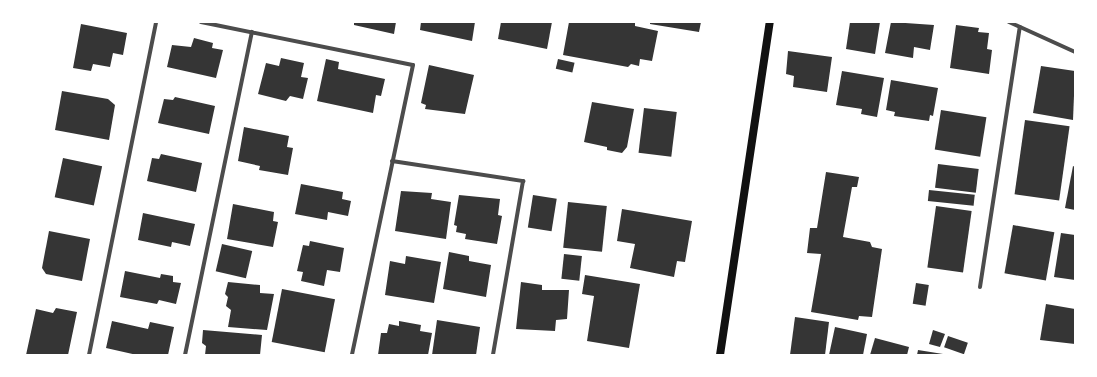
<!DOCTYPE html>
<style>
body{margin:0}
#map{position:relative;width:1097px;height:377px;overflow:hidden;background:#fff;font-family:Raleway,sans-serif}
div>[style]{position:absolute}
.building>*{inset:0;background:#353535;transform-origin:0 0}
.minor>*{height:4px;margin:-2px;padding:0 2px;transform-origin:2px;border-radius:2px;background:#4c4c4c}
.secondary>*{height:8px;margin:-4px;padding:0 4px;transform-origin:4px;border-radius:4px;background:#111}
span{translate:-50% -50%;white-space:nowrap;text-align:center;line-height:1.15;-webkit-text-stroke:4px #fff;paint-order:stroke}
.frame{position:absolute;inset:0;border:23px solid #fff;pointer-events:none}
</style>
<div id="map">
<div class="building">
<i style="clip-path:polygon(354px 22px,396px 22px,394px 34px,354px 25px)"></i>
<i style="clip-path:polygon(421px 22px,475px 22px,472px 41px,420px 30px)"></i>
<i style="clip-path:polygon(501px 22px,552px 22px,547px 49px,498px 39px)"></i>
<i style="clip-path:polygon(569px 22px,635px 22px,635px 26px,658px 31px,652px 61px,640px 59px,639px 66px,631px 64px,628px 67px,563px 55px)"></i>
<i style="clip-path:polygon(650px 22px,701px 22px,699px 32px,650px 24px)"></i>
<i style="clip-path:polygon(850px 22px,880px 22px,875px 54px,846px 49px)"></i>
<i style="clip-path:polygon(891px 22px,934px 25px,930px 50px,914px 47px,913px 58px,885px 53px)"></i>
<i style="clip-path:polygon(81px 24px,127px 33px,123px 55px,113px 53px,110px 67px,93px 64px,91px 71px,73px 68px)"></i>
<i style="clip-path:polygon(956px 25px,979px 28px,978px 32px,989px 33px,987px 49px,992px 50px,989px 74px,950px 68px)"></i>
<i style="clip-path:polygon(194px 38px,213px 43px,212px 48px,223px 50px,216px 78px,167px 67px,172px 45px,191px 47px)"></i>
<i style="clip-path:polygon(788px 51px,832px 57px,827px 92px,793px 87px,794px 76px,786px 74px)"></i>
<i style="clip-path:polygon(281px 58px,304px 63px,301px 77px,308px 78px,303px 99px,290px 96px,286px 101px,258px 94px,266px 63px,279px 66px)"></i>
<i style="clip-path:polygon(326px 59px,339px 62px,338px 69px,385px 79px,381px 96px,376px 95px,373px 113px,317px 101px)"></i>
<i style="left:558px;top:59px;width:17px;height:10px;rotate:13deg"></i>
<i style="clip-path:polygon(429px 65px,474px 75px,465px 114px,425px 109px,426px 105px,421px 103px)"></i>
<i style="clip-path:polygon(1041px 66px,1075px 71px,1073px 120px,1033px 113px)"></i>
<i style="clip-path:polygon(842px 71px,884px 78px,877px 117px,861px 114px,862px 109px,836px 105px)"></i>
<i style="clip-path:polygon(891px 80px,938px 88px,933px 116px,930px 115px,929px 121px,894px 116px,895px 112px,886px 110px)"></i>
<i style="clip-path:polygon(62px 91px,108px 99px,115px 105px,109px 140px,55px 130px)"></i>
<i style="clip-path:polygon(175px 97px,215px 106px,209px 134px,158px 123px,164px 99px,173px 100px)"></i>
<i style="clip-path:polygon(592px 102px,634px 109px,627px 147px,622px 153px,607px 150px,607px 147px,584px 142px)"></i>
<i style="left:644px;top:108px;width:33px;height:45px;rotate:7deg"></i>
<i style="left:941px;top:110px;width:46px;height:40px;rotate:9deg"></i>
<i style="left:1025px;top:120px;width:45px;height:75px;rotate:8deg"></i>
<i style="clip-path:polygon(244px 127px,289px 136px,287px 147px,293px 148px,288px 175px,259px 170px,260px 166px,238px 161px)"></i>
<i style="clip-path:polygon(161px 154px,202px 163px,196px 192px,147px 181px,152px 158px,159px 159px)"></i>
<i style="left:63px;top:158px;width:40px;height:40px;rotate:12deg"></i>
<i style="left:938px;top:164px;width:41px;height:24px;rotate:7deg"></i>
<i style="clip-path:polygon(1073px 166px,1075px 167px,1075px 210px,1065px 208px)"></i>
<i style="clip-path:polygon(826px 172px,859px 177px,857px 187px,852px 187px,843px 237px,870px 242px,872px 247px,882px 249px,872px 317px,859px 316px,858px 320px,811px 312px,821px 254px,807px 253px,810px 228px,817px 228px)"></i>
<i style="clip-path:polygon(301px 184px,343px 192px,342px 199px,351px 201px,348px 216px,328px 212px,327px 220px,295px 214px)"></i>
<i style="left:929px;top:190px;width:46px;height:11px;rotate:6deg"></i>
<i style="clip-path:polygon(401px 191px,432px 193px,431px 199px,451px 202px,446px 239px,395px 231px)"></i>
<i style="clip-path:polygon(459px 195px,500px 199px,498px 215px,502px 216px,497px 244px,465px 239px,466px 234px,456px 232px,457px 226px,454px 225px)"></i>
<i style="left:533px;top:195px;width:24px;height:33px;rotate:9deg"></i>
<i style="left:568px;top:202px;width:39px;height:46px;rotate:6deg"></i>
<i style="clip-path:polygon(233px 204px,274px 212px,273px 221px,278px 222px,273px 247px,227px 239px)"></i>
<i style="left:936px;top:206px;width:36px;height:62px;rotate:8deg"></i>
<i style="clip-path:polygon(622px 209px,692px 221px,685px 262px,677px 261px,674px 277px,630px 268px,635px 244px,617px 241px)"></i>
<i style="clip-path:polygon(143px 213px,195px 224px,190px 246px,172px 242px,171px 247px,138px 240px)"></i>
<i style="left:1013px;top:225px;width:42px;height:49px;rotate:10deg"></i>
<i style="clip-path:polygon(49px 231px,90px 239px,82px 281px,46px 274px,42px 268px)"></i>
<i style="clip-path:polygon(1061px 233px,1075px 235px,1075px 280px,1054px 277px)"></i>
<i style="clip-path:polygon(310px 241px,344px 248px,340px 272px,327px 270px,324px 286px,301px 281px,303px 272px,297px 271px,303px 245px,309px 246px)"></i>
<i style="left:222px;top:244px;width:31px;height:28px;rotate:13deg"></i>
<i style="clip-path:polygon(449px 252px,469px 256px,469px 261px,491px 265px,486px 297px,443px 289px)"></i>
<i style="left:564px;top:254px;width:18px;height:25px;rotate:6deg"></i>
<i style="clip-path:polygon(406px 256px,441px 262px,434px 303px,385px 295px,390px 261px,405px 264px)"></i>
<i style="clip-path:polygon(125px 271px,160px 278px,161px 274px,173px 276px,173px 282px,181px 283px,176px 304px,159px 300px,157px 304px,120px 297px)"></i>
<i style="clip-path:polygon(585px 275px,640px 284px,629px 348px,587px 341px,594px 296px,582px 294px)"></i>
<i style="clip-path:polygon(228px 282px,260px 285px,260px 293px,274px 294px,267px 330px,228px 327px,231px 310px,226px 306px,228px 297px,225px 294px)"></i>
<i style="clip-path:polygon(521px 282px,542px 285px,542px 290px,569px 290px,567px 319px,556px 320px,555px 331px,516px 329px)"></i>
<i style="left:916px;top:283px;width:13px;height:21px;rotate:9deg"></i>
<i style="left:282px;top:289px;width:54px;height:54px;rotate:11deg"></i>
<i style="clip-path:polygon(1046px 304px,1075px 309px,1075px 344px,1040px 340px)"></i>
<i style="clip-path:polygon(56px 308px,77px 312px,68px 355px,26px 355px,36px 309px,53px 313px)"></i>
<i style="clip-path:polygon(795px 317px,829px 322px,825px 355px,790px 355px)"></i>
<i style="clip-path:polygon(437px 320px,480px 327px,476px 355px,432px 355px)"></i>
<i style="clip-path:polygon(112px 321px,148px 329px,150px 322px,174px 327px,168px 355px,137px 355px,106px 348px)"></i>
<i style="clip-path:polygon(399px 321px,421px 325px,420px 331px,432px 333px,428px 355px,378px 355px,381px 333px,387px 333px,389px 324px,399px 326px)"></i>
<i style="clip-path:polygon(835px 327px,867px 334px,863px 355px,829px 355px)"></i>
<i style="clip-path:polygon(203px 330px,262px 335px,260px 355px,205px 355px,206px 346px,202px 343px)"></i>
<i style="clip-path:polygon(933px 330px,945px 334px,940px 347px,929px 344px)"></i>
<i style="left:948px;top:336px;width:21px;height:12px;rotate:19deg"></i>
<i style="clip-path:polygon(875px 338px,909px 347px,907px 355px,870px 355px)"></i>
<i style="clip-path:polygon(918px 350px,943px 354px,943px 355px,917px 355px)"></i>
</div>
<div class="minor">
<i style="left:201px;top:22px;width:216px;rotate:11.5deg"></i>
<i style="left:413px;top:65px;width:296px;rotate:101.9deg"></i>
<i style="left:1009px;top:22px;width:72px;rotate:24.4deg"></i>
<i style="left:392px;top:161px;width:133px;rotate:8.7deg"></i>
<i style="left:523px;top:181px;width:177px;rotate:99.8deg"></i>
<i style="left:980px;top:287px;width:263px;rotate:-81.3deg"></i>
<i style="left:89px;top:355px;width:340px;rotate:-78.6deg"></i>
<i style="left:185px;top:355px;width:330px;rotate:-78.3deg"></i>
</div>
<div class="secondary">
<i style="left:720px;top:355px;width:337px;rotate:-81.5deg"></i>
</div>
<div class="frame"></div>
</div>
